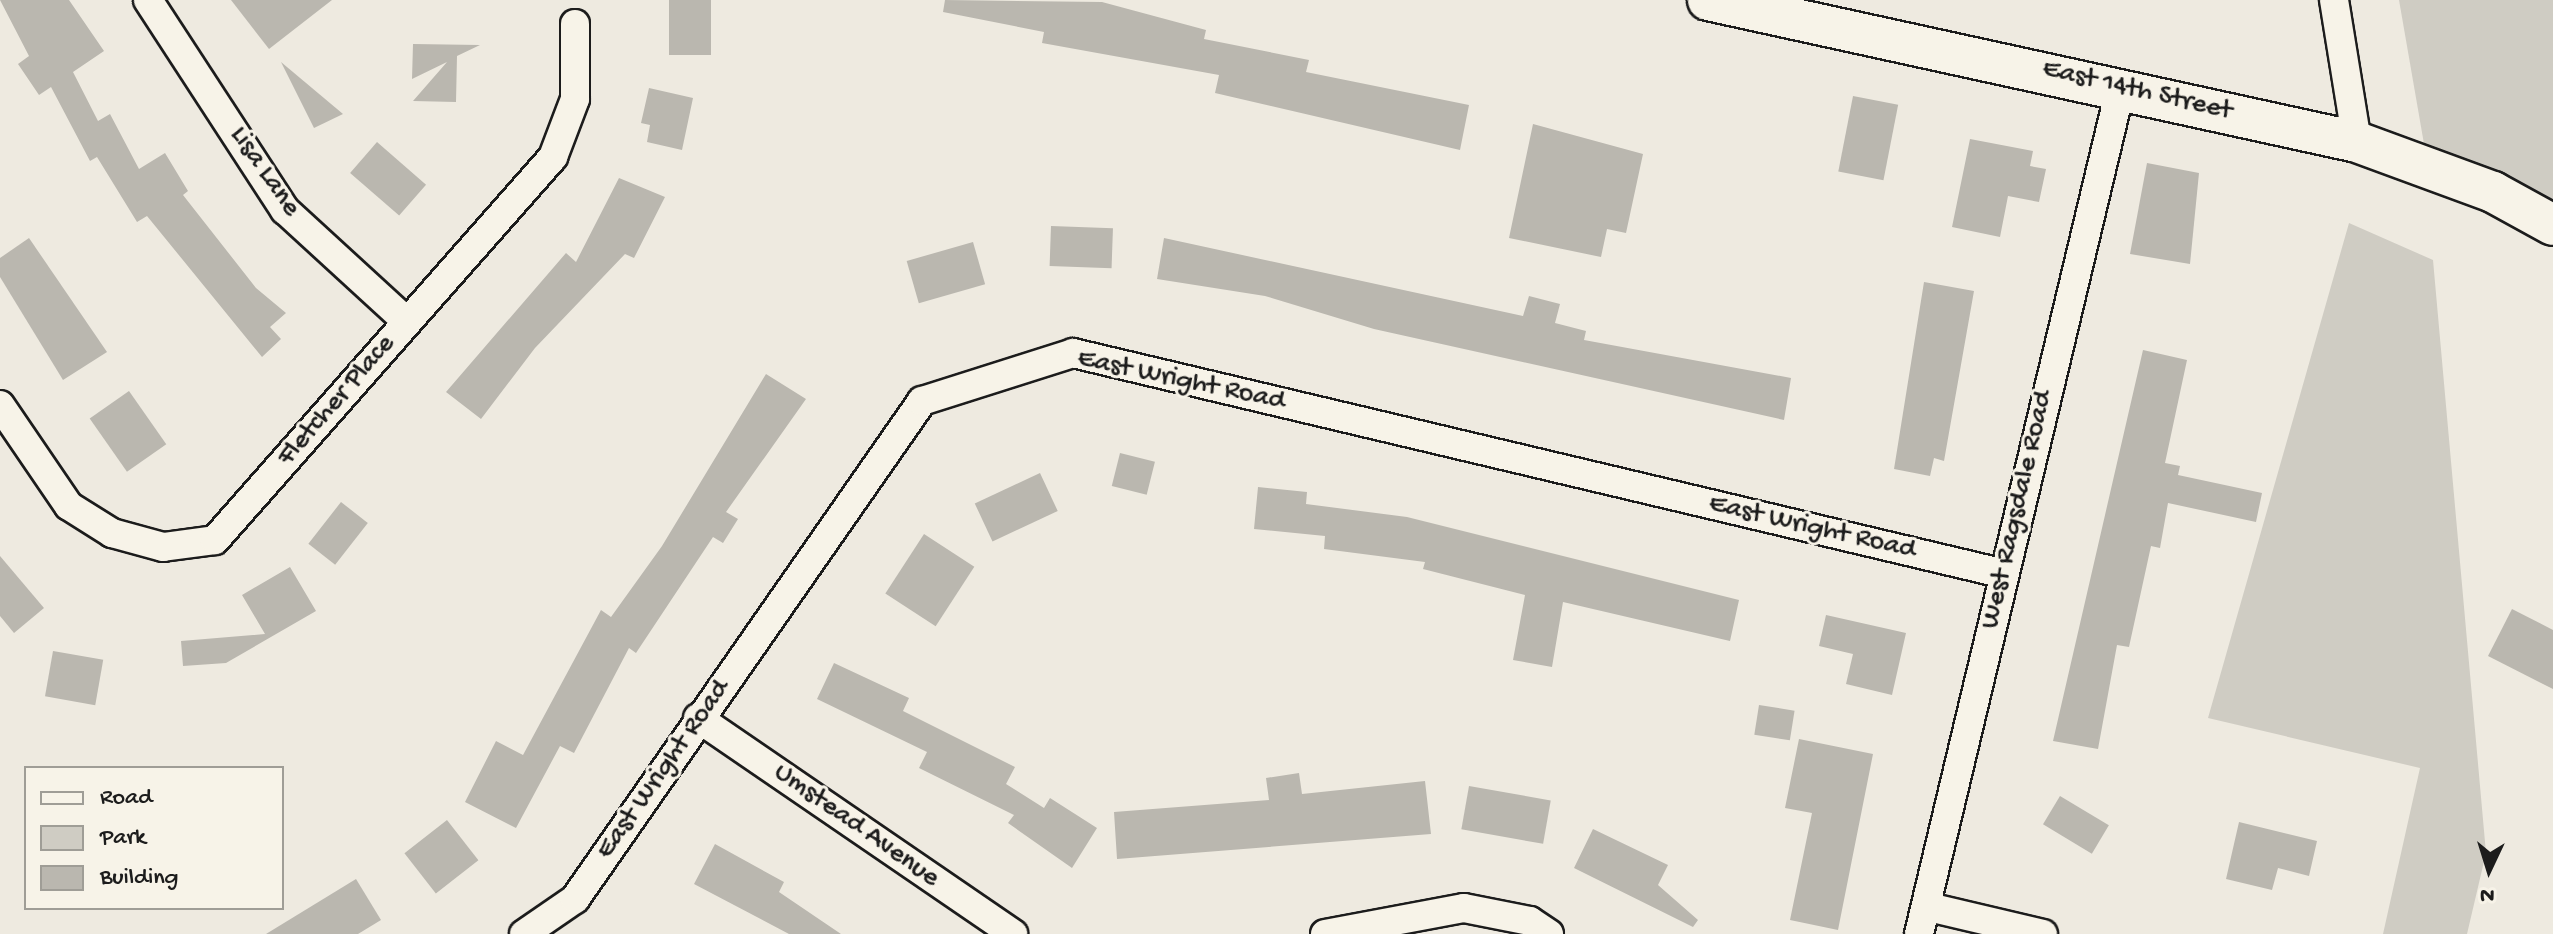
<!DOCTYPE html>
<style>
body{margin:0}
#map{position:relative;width:2553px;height:934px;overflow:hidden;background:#eeeae0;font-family:"Gochi Hand",sans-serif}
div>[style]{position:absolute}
.green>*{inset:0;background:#cfccc3}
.building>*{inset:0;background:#bab7af;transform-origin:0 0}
.roads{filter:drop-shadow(2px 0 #1c1c1c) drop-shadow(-2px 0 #1c1c1c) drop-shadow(0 2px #1c1c1c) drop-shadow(0 -2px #1c1c1c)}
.street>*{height:28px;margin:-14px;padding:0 14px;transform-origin:14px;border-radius:14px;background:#f7f3e8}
.secondary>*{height:40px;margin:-20px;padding:0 20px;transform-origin:20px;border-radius:20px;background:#f7f3e8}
span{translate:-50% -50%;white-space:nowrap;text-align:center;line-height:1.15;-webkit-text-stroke:6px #f7f3e8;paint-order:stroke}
.street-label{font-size:28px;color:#1c1c1c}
.legend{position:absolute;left:24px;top:766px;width:260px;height:144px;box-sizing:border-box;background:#f7f3e8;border:2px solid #9f9d96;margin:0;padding:10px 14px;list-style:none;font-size:24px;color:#1c1c1c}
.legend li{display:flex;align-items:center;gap:16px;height:40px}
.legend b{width:40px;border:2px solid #9f9d96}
.north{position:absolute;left:2449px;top:830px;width:80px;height:80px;-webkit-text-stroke:6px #f7f3e8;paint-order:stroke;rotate:184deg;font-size:22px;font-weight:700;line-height:32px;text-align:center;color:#1c1c1c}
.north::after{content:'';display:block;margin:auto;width:28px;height:36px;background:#1c1c1c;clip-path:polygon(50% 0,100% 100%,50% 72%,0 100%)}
</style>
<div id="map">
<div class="green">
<i style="clip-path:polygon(2399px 0,2553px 0,2553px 202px,2424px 144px)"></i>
<i style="clip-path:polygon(2349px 223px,2433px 260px,2486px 853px,2467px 934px,2383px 934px,2420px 768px,2208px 718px)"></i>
</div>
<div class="building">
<i style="clip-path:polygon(0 0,69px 0,104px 51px,73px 72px,98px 121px,110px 114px,139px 169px,165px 153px,188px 191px,183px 195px,256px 288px,286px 313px,270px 327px,281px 339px,262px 357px,147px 216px,137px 222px,97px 157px,90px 161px,51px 87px,39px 95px,18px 64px,29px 56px)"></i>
<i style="clip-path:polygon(231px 0,332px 0,269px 49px)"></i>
<i style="left:669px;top:0;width:42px;height:55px"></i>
<i style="clip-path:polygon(945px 0,1102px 2px,1206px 30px,1204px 39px,1309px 60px,1306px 72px,1469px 105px,1460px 150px,1215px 93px,1219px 75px,1042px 43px,1044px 32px,943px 12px)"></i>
<i style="clip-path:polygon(413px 44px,480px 45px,457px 56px,456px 102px,413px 101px,447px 62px,412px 79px)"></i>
<i style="clip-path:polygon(281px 62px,343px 114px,314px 128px)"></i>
<i style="clip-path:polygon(649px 88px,693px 98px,682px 150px,647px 142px,650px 125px,641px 123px)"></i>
<i style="left:1853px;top:96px;width:46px;height:77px;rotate:11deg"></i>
<i style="clip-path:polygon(1533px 124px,1643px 154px,1626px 233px,1607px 229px,1601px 257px,1509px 238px)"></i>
<i style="clip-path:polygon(1970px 139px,2033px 151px,2030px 166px,2046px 169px,2039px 202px,2008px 196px,2000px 237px,1952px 227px)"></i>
<i style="left:377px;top:142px;width:65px;height:41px;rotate:41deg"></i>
<i style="clip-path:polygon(2147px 163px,2199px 173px,2190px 264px,2130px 254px)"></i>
<i style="clip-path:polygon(619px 178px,665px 197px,634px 258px,625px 254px,535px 348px,481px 419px,446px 392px,566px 253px,576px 262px)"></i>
<i style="left:1051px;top:226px;width:62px;height:40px;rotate:2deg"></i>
<i style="clip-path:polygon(29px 238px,107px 352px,63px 380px,0 277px,0 258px)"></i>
<i style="clip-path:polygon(1164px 238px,1523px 316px,1529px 296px,1560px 304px,1555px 323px,1586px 331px,1584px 340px,1791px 378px,1784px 420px,1374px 329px,1265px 296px,1157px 279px)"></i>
<i style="left:973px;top:242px;width:44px;height:69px;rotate:74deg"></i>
<i style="clip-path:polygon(1924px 282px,1974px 291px,1944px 461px,1934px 458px,1930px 476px,1894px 469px)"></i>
<i style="clip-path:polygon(2143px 350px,2187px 360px,2165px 463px,2180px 466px,2178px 475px,2262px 493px,2256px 522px,2168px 503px,2160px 548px,2151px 546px,2129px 647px,2117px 645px,2098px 749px,2053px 741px)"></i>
<i style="clip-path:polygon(766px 374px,806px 399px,726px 512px,738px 519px,723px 543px,713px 537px,636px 653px,629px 648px,574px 753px,560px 746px,516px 828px,465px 802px,496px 741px,523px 755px,601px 610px,611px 617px,662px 546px)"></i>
<i style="left:129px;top:391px;width:65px;height:48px;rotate:55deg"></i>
<i style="left:1120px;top:453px;width:36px;height:34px;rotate:14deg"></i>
<i style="left:1040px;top:473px;width:42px;height:72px;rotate:65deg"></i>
<i style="clip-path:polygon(1258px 487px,1307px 492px,1306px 504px,1407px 517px,1739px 600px,1730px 641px,1563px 602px,1552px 667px,1513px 660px,1525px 595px,1423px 569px,1425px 562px,1324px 549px,1325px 536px,1254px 529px)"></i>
<i style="left:341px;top:502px;width:34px;height:53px;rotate:38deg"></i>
<i style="left:924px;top:534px;width:60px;height:71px;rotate:33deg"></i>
<i style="clip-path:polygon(0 556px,44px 608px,14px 633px,0 616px)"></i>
<i style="clip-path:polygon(290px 567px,316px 611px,226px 663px,183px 666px,181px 641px,265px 634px,242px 595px)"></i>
<i style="clip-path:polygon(2512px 609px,2553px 630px,2553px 689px,2488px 656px)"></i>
<i style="clip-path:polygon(1826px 615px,1906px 633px,1892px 695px,1846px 684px,1853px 654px,1819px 646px)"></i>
<i style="left:53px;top:651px;width:51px;height:46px;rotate:10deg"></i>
<i style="clip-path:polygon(834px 663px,909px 698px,903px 711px,1015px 767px,1006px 784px,1044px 808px,1050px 798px,1097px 828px,1072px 868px,1008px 823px,1014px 815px,919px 768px,927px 752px,817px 699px)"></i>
<i style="left:1759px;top:705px;width:36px;height:30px;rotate:9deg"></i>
<i style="clip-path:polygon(1799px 739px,1873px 754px,1838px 930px,1790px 920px,1812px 813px,1785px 808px)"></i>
<i style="clip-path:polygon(1299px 773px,1302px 794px,1425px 781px,1431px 834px,1117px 859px,1114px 812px,1269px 800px,1266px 778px)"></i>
<i style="left:1469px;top:786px;width:83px;height:44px;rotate:10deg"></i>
<i style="left:2060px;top:796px;width:57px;height:33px;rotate:31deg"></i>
<i style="left:447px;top:820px;width:51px;height:54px;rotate:52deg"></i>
<i style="clip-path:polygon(2239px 822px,2317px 841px,2309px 876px,2278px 868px,2272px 890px,2226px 879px)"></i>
<i style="clip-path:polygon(1593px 829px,1668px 865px,1658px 885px,1698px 920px,1693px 927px,1574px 868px)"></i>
<i style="clip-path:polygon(715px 844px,784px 882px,779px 892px,841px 934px,789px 934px,694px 884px)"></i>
<i style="clip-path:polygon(356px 879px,381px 920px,358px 934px,266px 934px)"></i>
</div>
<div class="roads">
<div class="street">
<i style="left:148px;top:0;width:251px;rotate:56.9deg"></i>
<i style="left:285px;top:210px;width:164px;rotate:42.5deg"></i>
<i style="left:2334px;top:0;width:144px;rotate:80.8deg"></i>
<i style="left:0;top:405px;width:122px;rotate:55.7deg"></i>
<i style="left:69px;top:506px;width:51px;rotate:32.1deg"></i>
<i style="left:112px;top:533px;width:53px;rotate:15.4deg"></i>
<i style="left:163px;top:547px;width:52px;rotate:-7.7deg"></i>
<i style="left:215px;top:540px;width:511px;rotate:-48.57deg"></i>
<i style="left:553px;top:157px;width:62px;rotate:-69.2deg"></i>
<i style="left:575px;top:99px;width:75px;rotate:-90deg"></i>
<i style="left:698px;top:718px;width:382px;rotate:34.4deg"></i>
<i style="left:1929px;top:907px;width:117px;rotate:13.3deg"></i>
<i style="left:524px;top:934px;width:62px;rotate:-34.5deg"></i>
<i style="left:575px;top:899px;width:607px;rotate:-55.13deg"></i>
<i style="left:922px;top:401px;width:158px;rotate:-17.6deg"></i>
<i style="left:1073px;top:353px;width:954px;rotate:13.34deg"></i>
<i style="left:1325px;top:934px;width:141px;rotate:-10.6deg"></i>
<i style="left:1464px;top:908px;width:67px;rotate:11.1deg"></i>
<i style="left:1530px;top:921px;width:23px;rotate:34deg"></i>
<i style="left:1919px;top:934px;width:872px;rotate:-76.6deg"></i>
</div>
<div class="secondary">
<i style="left:1708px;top:0;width:664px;rotate:12.34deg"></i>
<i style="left:2357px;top:142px;width:145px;rotate:20.2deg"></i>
<i style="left:2493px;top:192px;width:68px;rotate:28.8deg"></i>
</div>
</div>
<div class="street-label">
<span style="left:2137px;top:91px;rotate:13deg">East 14th Street</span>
<span style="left:264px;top:172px;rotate:55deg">Lisa Lane</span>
<span style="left:1181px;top:381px;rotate:12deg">East Wright Road</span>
<span style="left:337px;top:401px;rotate:-49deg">Fletcher Place</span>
<span style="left:2018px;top:510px;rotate:-77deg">West Ragsdale Road</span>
<span style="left:1812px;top:528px;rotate:13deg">East Wright Road</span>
<span style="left:664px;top:770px;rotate:-55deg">East Wright Road</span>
<span style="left:856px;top:826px;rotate:35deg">Umstead Avenue</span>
</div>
<ul class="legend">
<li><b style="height:10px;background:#f7f3e8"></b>Road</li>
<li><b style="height:22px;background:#cfccc3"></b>Park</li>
<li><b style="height:22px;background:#bab7af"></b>Building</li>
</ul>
<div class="north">N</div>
</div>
